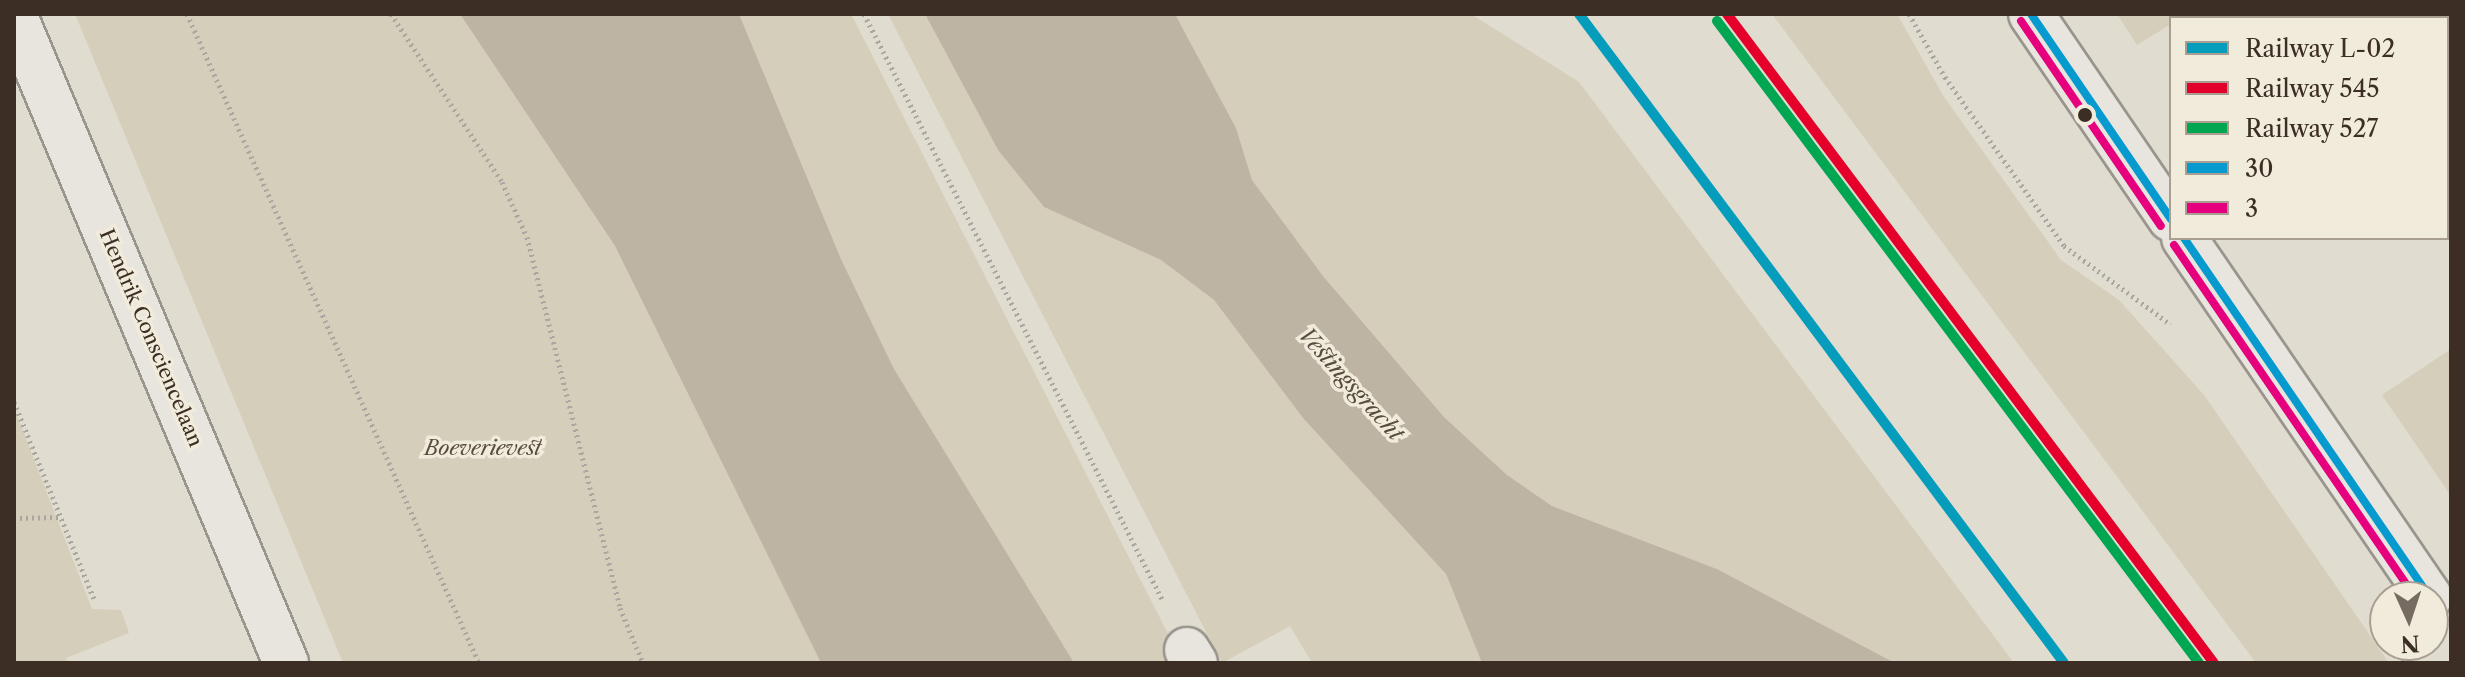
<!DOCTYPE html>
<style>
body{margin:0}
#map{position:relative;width:2465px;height:677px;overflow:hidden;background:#e0dccf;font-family:"Libre Caslon Text",serif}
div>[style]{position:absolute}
.green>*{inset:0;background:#d4cebb}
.water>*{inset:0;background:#bdb4a3}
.path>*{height:5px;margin-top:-2.5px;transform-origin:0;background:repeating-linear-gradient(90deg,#aaa7a1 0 2px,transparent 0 6px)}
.roads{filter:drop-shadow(2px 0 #99948c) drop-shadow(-2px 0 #99948c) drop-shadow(0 2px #99948c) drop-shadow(0 -2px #99948c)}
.minor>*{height:44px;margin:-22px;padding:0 22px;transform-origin:22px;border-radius:22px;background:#e8e5df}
.bus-1>*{height:8px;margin:-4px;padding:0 4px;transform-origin:4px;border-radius:4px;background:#069acf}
.bus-2>*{height:8px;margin:-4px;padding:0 4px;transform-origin:4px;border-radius:4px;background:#e6007e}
.rail-1>*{height:10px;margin:-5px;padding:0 5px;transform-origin:5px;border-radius:5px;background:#069dbd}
.rail-2>*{height:10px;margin:-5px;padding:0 5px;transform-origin:5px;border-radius:5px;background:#e4002b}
.rail-3>*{height:10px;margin:-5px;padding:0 5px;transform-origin:5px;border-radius:5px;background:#00a651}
.dots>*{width:22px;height:22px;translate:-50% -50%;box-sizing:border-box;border:4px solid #f0ebdb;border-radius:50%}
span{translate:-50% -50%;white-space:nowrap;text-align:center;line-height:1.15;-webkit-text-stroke:7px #f0ebdb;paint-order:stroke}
.street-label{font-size:20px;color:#3c2e24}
.park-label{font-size:20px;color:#594c3f;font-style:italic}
.water-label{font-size:22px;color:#584b3f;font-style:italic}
.frame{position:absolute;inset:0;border:16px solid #3c2e24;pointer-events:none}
.legend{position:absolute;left:2169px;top:16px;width:280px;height:224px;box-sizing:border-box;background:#f0ebdb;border:2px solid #a89f92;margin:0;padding:10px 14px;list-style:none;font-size:24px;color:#3c2e24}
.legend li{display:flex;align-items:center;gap:16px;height:40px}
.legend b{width:40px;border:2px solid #a89f92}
.north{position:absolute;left:2369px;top:581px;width:80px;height:80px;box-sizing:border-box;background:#f0ebdb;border:2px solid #a89f92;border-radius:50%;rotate:177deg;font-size:22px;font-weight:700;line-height:32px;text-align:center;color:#3c2e24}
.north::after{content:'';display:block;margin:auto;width:28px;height:36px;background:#756b60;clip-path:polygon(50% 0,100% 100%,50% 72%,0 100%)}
</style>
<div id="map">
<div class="green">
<i style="clip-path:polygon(75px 14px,460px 14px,615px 246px,821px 663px,343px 663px)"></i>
<i style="clip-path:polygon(739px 14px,851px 14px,1183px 663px,1074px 663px,1062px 646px,894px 369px,841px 259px)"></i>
<i style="clip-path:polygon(888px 14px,925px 14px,998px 150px,1044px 207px,1161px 260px,1214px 300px,1303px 418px,1446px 574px,1482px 663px,1312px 663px,1290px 626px,1222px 663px)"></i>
<i style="clip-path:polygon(1175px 14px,1471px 14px,1579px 82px,2014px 663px,1895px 663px,1717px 569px,1552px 506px,1507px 475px,1444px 417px,1323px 276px,1252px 180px,1236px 128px)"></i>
<i style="clip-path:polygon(1772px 14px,1897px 14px,1944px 97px,2061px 260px,2119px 300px,2204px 395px,2389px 663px,2256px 663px)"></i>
<i style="clip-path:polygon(2117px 14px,2188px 14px,2171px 18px,2171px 24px,2137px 45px)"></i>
<i style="clip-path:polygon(2451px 349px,2451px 496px,2382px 395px)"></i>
<i style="clip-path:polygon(14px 408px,92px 609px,121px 610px,129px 633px,66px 658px,67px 663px,14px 663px)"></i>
</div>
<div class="water">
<i style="clip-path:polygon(460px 14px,739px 14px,841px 259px,894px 369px,1074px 663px,821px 663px,615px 246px)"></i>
<i style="clip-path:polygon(925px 14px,1175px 14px,1236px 128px,1252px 180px,1323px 276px,1444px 417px,1507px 475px,1552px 506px,1717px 569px,1895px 663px,1482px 663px,1446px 574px,1303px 418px,1214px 300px,1161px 260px,1044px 207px,998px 150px)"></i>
</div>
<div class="path">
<i style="left:187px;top:14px;width:712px;rotate:65.78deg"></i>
<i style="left:391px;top:14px;width:201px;rotate:56.5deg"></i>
<i style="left:502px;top:182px;width:60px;rotate:65.6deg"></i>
<i style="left:527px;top:237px;width:382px;rotate:75.9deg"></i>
<i style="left:620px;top:608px;width:60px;rotate:67.3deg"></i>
<i style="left:864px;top:14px;width:657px;rotate:63.01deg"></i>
<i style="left:1909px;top:14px;width:73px;rotate:60.3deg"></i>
<i style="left:1945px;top:77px;width:207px;rotate:54.8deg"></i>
<i style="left:2064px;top:246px;width:132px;rotate:36.3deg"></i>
<i style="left:14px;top:402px;width:215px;rotate:67.9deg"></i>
<i style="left:14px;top:518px;width:47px;rotate:-1.2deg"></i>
<i style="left:2391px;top:645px;width:22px;rotate:54deg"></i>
</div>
<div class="roads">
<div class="minor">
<i style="left:14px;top:14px;width:704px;rotate:67.26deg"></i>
<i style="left:2031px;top:14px;width:248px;rotate:55.7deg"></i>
<i style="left:2184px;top:238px;width:435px;rotate:55.6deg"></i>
<i style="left:1187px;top:650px;width:15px;rotate:58deg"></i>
</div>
</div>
<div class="bus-1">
<i style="left:2031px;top:14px;width:248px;rotate:55.7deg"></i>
<i style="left:2184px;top:238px;width:435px;rotate:55.6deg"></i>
</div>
<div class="bus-2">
<i style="left:2021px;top:21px;width:248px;rotate:55.7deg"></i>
<i style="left:2174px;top:245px;width:427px;rotate:55.6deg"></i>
</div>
<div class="rail-1">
<i style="left:1579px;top:14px;width:810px;rotate:53.23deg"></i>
</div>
<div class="rail-2">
<i style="left:1727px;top:14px;width:811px;rotate:53.12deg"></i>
</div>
<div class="rail-3">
<i style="left:1717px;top:21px;width:803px;rotate:53.1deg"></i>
</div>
<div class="dots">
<i style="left:2085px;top:115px;background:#3c2e24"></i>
</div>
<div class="street-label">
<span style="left:151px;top:338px;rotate:67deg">Hendrik Consciencelaan</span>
</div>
<div class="park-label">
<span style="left:483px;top:448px">Boeverievest</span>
</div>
<div class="water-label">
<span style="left:1351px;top:384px;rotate:48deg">Vestingsgracht</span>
</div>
<div class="frame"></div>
<ul class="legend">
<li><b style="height:10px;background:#069dbd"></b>Railway L-02</li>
<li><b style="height:10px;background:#e4002b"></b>Railway 545</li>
<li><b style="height:10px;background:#00a651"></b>Railway 527</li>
<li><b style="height:10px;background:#069acf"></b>30</li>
<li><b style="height:10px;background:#e6007e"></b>3</li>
</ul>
<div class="north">N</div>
</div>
